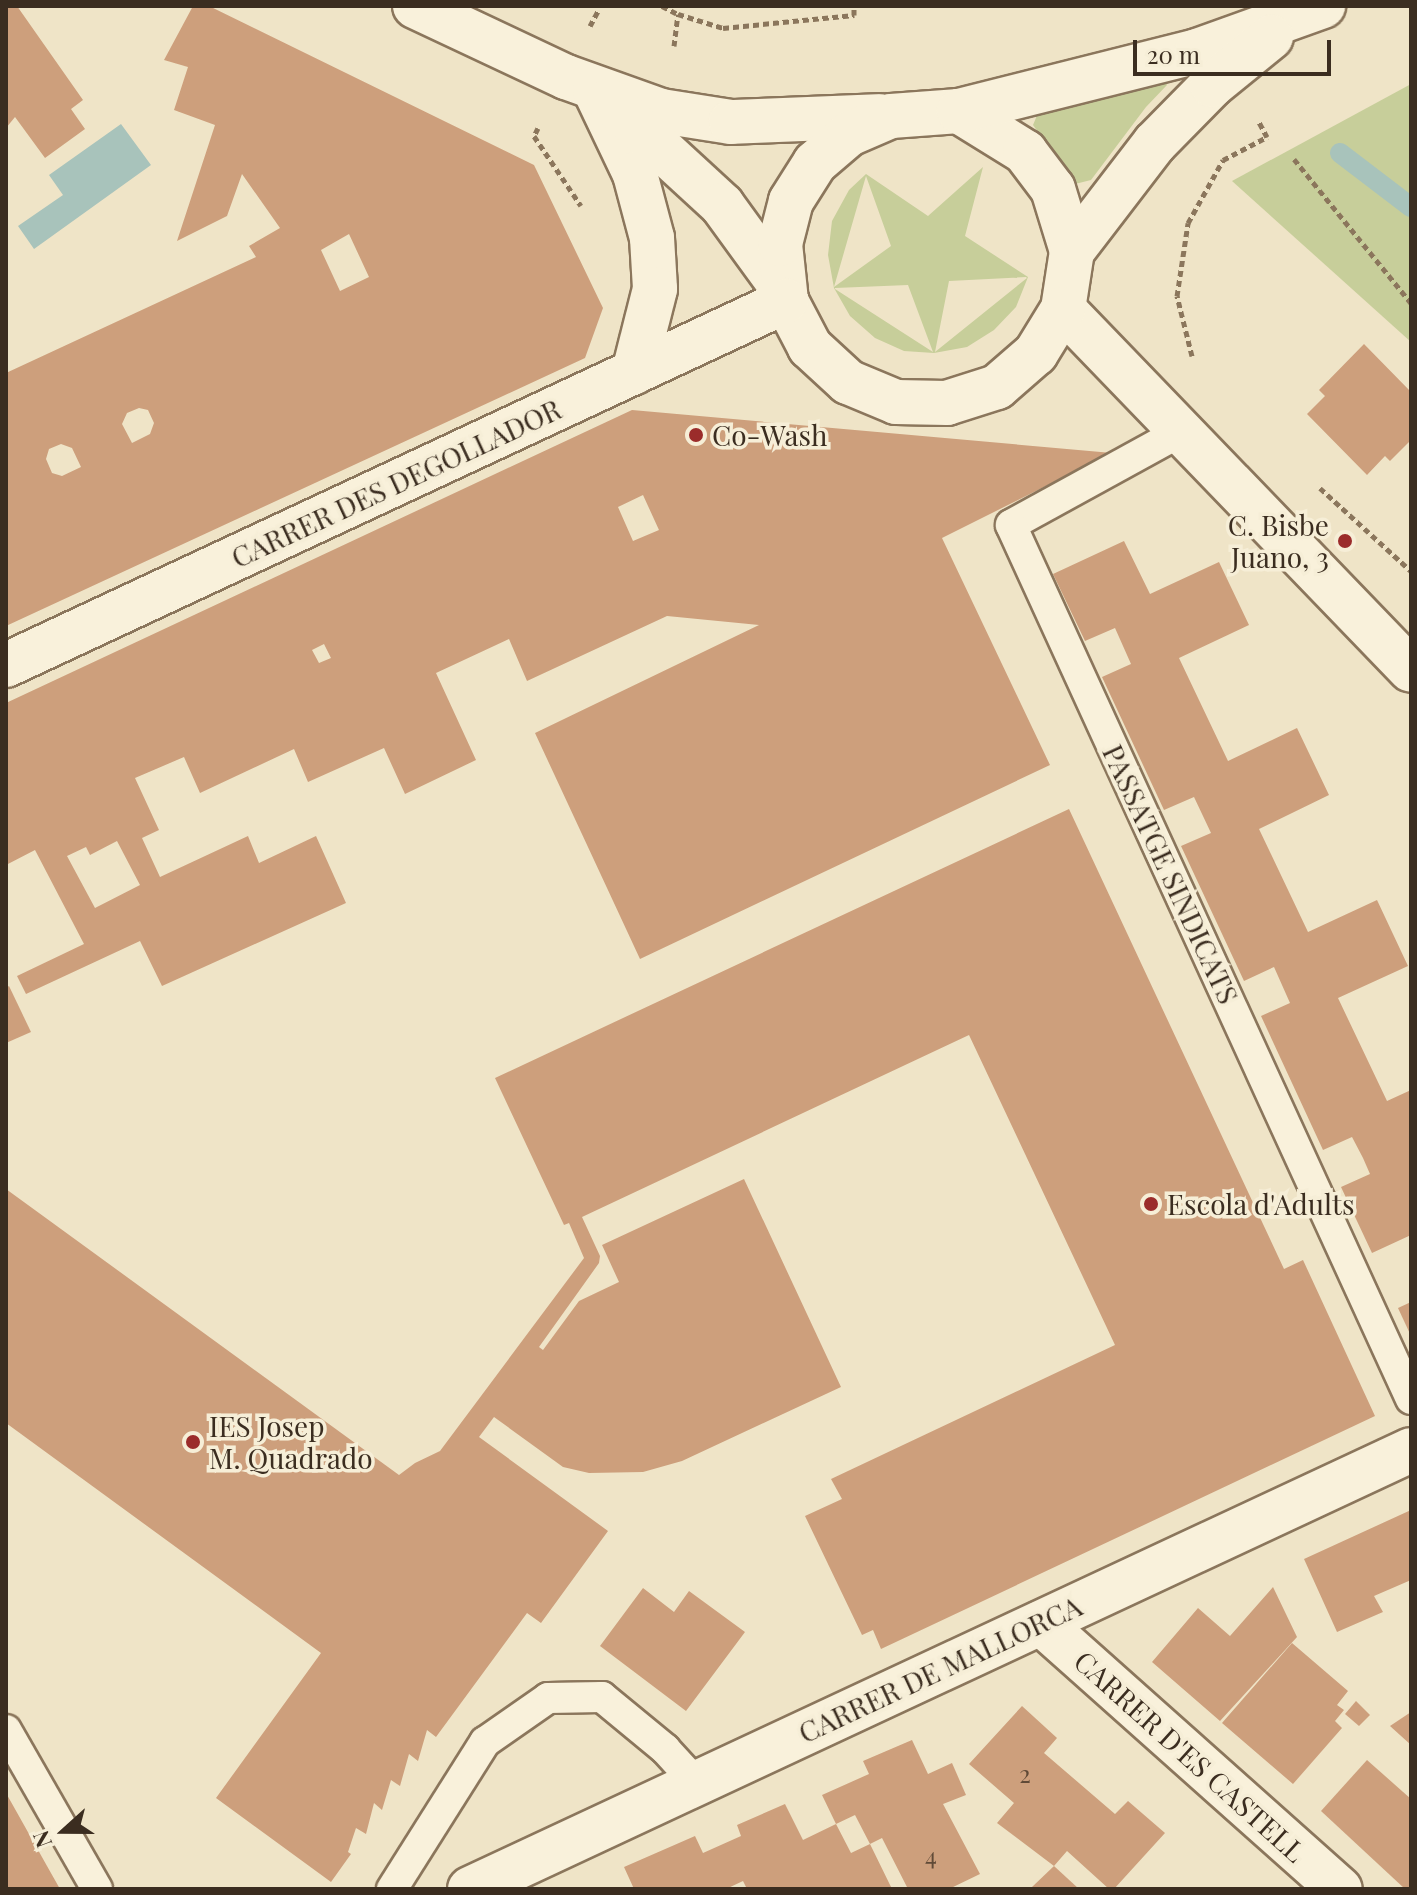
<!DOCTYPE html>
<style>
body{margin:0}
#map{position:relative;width:1417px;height:1895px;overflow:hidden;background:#efe4c7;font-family:"Playfair Display",serif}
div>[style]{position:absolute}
.green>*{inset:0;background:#c7ce9a}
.water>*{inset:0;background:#a8c3bb}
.stream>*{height:20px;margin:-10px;padding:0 10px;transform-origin:10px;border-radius:10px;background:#a8c3bb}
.building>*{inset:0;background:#cd9f7c}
.path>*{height:5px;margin-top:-2.5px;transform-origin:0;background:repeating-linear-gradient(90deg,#8b765c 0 6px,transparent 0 10px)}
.roads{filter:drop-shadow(2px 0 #8b765c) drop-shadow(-2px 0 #8b765c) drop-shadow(0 2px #8b765c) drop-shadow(0 -2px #8b765c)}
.service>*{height:30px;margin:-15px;padding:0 15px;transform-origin:15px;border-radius:15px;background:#f9f1db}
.minor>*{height:44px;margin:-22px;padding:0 22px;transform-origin:22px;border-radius:22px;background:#f9f1db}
.tertiary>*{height:44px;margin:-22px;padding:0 22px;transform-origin:22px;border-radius:22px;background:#f9f1db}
.dots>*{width:22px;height:22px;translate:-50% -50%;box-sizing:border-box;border:4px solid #f6eed7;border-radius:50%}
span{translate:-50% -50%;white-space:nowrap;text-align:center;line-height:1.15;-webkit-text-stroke:7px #f6eed7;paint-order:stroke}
.number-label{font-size:24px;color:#604a37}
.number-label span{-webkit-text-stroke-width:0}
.poi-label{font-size:28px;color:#3b2d20}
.left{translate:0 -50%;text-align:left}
.right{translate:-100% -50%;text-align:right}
.street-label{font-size:28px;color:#3b2d20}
.frame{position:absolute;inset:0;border:8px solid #3b2d20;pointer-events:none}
.north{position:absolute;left:24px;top:1791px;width:80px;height:80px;-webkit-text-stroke:6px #f6eed7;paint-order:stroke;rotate:249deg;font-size:22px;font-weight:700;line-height:32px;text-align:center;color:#3b2d20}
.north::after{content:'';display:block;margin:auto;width:28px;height:36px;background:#3b2d20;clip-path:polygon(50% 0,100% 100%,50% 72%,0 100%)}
.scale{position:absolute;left:1133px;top:40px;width:198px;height:36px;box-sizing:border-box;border:4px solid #3b2d20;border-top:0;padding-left:10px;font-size:24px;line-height:28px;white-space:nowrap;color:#3b2d20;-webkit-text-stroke:6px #f6eed7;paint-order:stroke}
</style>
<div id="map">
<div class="green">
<i style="clip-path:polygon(1163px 77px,1167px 85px,1146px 107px,1091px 180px,1075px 184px,1033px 125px,1038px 113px)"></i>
<i style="clip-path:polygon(1411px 84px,1411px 342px,1232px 181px)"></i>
<i style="clip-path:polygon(evenodd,983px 167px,965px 236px,1028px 277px,1016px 307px,994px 330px,967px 347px,934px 353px,904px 351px,875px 338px,850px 316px,834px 288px,828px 255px,832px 221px,849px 190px,866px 174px,928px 216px,983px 167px,866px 176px,891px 246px,834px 287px,866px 176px,983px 167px,1026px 277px,1027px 278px,935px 352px,949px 281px,1026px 277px,983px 167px,908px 285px,933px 352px,835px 289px,835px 288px,908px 285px)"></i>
</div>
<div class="water">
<i style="clip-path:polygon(121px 124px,151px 165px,34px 249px,18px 226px,63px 195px,49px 175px)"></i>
</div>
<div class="stream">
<i style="left:1340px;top:153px;width:89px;rotate:37.3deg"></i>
</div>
<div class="building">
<i style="clip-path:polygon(6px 6px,17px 6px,83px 100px,71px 109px,85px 129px,45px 158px,15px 117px,6px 128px)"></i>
<i style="clip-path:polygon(evenodd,193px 6px,209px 6px,534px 165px,603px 308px,585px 358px,6px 626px,6px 373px,256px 257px,249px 246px,280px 228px,242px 174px,227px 216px,177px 241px,215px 125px,174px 110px,188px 67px,164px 60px,193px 6px,349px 234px,369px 277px,340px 291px,321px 250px,349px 234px,193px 6px,139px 408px,148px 410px,154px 423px,150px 434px,132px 443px,122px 424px,127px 413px,139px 408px,193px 6px,61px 444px,72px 448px,81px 467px,62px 476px,52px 473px,46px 459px,49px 449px,61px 444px)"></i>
<i style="clip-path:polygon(1364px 344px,1411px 392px,1411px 440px,1390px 461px,1385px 456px,1367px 475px,1307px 414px,1325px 396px,1319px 390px)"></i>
<i style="clip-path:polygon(evenodd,632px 410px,1112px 453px,942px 538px,1050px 765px,640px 959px,535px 733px,759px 625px,667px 616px,527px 681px,509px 639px,436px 673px,476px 760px,405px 794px,384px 748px,308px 782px,294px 749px,200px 793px,184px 757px,135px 778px,159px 830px,142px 838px,160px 877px,248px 836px,259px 863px,316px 836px,346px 903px,162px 986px,140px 941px,26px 994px,17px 976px,84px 944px,35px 850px,6px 865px,6px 703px,632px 410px,643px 495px,659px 530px,633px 541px,618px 507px,643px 495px,632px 410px,324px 644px,331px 658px,319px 663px,312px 650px,324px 644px,632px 410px,117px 841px,140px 885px,95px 908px,67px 856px,86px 847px,90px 855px,117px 841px)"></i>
<i style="clip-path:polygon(1124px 541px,1150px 594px,1219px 562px,1249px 625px,1179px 658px,1228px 761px,1297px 728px,1329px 795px,1259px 829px,1308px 932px,1377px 900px,1408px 966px,1338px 998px,1387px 1101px,1411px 1090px,1411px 1235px,1372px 1253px,1341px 1187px,1370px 1174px,1363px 1158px,1352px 1137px,1323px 1150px,1261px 1016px,1290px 1003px,1274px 967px,1244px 981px,1181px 846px,1211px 833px,1194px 797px,1164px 810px,1102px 677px,1131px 664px,1115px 628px,1085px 641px,1053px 574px)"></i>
<i style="clip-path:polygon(1069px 809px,1284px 1269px,1303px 1260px,1375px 1416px,881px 1649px,873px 1630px,862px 1635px,805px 1516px,842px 1499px,831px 1479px,1115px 1345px,969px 1035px,582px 1217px,600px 1256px,599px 1263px,539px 1347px,543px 1350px,579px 1301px,619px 1282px,602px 1245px,744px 1179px,841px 1387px,682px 1461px,643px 1472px,589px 1473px,563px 1467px,494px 1417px,479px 1437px,608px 1531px,541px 1623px,527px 1613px,436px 1737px,427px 1730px,418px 1761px,409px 1754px,400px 1786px,391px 1780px,382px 1810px,374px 1803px,366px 1834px,356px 1828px,348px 1852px,351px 1854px,331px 1882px,216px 1798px,321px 1653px,6px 1423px,6px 1189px,399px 1475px,415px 1463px,440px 1451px,584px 1258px,569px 1223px,564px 1225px,495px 1078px)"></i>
<i style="clip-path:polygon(9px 986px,31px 1032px,6px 1043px,6px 988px)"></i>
<i style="clip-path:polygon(1411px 1302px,1411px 1336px,1398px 1308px)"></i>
<i style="clip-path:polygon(1411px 1510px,1411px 1580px,1374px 1596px,1383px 1612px,1337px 1632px,1304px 1559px)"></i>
<i style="clip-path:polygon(1273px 1587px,1297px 1637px,1220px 1721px,1152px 1662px,1198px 1608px,1230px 1636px)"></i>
<i style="clip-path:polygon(643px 1588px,674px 1612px,689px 1591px,745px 1632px,686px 1711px,600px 1646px)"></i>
<i style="clip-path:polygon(1292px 1643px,1348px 1691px,1337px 1705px,1344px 1710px,1335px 1721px,1342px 1728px,1293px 1784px,1222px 1723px)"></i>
<i style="clip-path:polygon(1356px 1701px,1370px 1715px,1359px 1726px,1345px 1714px)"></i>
<i style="clip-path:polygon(1022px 1706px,1057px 1738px,1044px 1753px,1115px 1814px,1128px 1801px,1165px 1833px,1114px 1889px,1109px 1889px,1067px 1851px,1054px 1866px,997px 1823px,1014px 1803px,969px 1764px)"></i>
<i style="clip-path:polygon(1411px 1712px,1411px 1745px,1390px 1726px)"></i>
<i style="clip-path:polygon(912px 1740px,928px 1774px,952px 1763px,966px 1795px,943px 1804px,980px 1874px,949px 1889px,908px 1889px,882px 1838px,870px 1844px,855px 1815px,836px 1824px,851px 1853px,870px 1844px,892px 1889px,747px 1889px,743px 1881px,726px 1889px,634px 1889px,624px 1867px,695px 1836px,703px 1853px,741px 1836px,737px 1825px,785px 1804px,803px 1840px,836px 1824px,822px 1795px,869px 1774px,863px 1761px)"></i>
<i style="clip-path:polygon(1367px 1760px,1411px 1799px,1411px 1889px,1405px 1889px,1321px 1811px)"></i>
<i style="clip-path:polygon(6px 1793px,47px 1866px,60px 1889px,6px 1889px)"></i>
<i style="clip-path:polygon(1054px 1866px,1079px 1889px,1032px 1887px)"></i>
</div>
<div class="path">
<i style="left:662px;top:6px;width:18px;rotate:27deg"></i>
<i style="left:590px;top:26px;width:19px;rotate:-62deg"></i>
<i style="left:674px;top:46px;width:32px;rotate:-83deg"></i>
<i style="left:678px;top:14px;width:47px;rotate:17.3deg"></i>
<i style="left:723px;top:28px;width:132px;rotate:-5.7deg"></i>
<i style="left:854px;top:15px;width:9px;rotate:-90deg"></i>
<i style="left:538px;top:128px;width:9px;rotate:117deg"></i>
<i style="left:534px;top:136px;width:84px;rotate:56.1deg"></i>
<i style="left:1294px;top:159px;width:186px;rotate:50.9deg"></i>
<i style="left:1192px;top:356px;width:62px;rotate:-104deg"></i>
<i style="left:1177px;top:296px;width:74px;rotate:-81.4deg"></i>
<i style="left:1188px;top:223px;width:72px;rotate:-60.9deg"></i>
<i style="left:1223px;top:160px;width:50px;rotate:-27.6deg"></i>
<i style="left:1267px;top:137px;width:17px;rotate:-118deg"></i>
<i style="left:1320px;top:488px;width:123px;rotate:42.4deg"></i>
</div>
<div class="roads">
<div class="service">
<i style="left:1180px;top:432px;width:193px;rotate:151.2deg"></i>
<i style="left:1011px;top:525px;width:961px;rotate:65.41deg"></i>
<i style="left:6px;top:1730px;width:183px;rotate:60.2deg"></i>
<i style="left:392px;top:1889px;width:174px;rotate:-57.7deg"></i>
<i style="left:485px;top:1742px;width:77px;rotate:-34.9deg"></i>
<i style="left:548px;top:1698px;width:54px;rotate:-1.1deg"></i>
<i style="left:602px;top:1697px;width:82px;rotate:39.5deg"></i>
<i style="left:665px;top:1749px;width:46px;rotate:47.6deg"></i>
</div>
<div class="minor">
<i style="left:1063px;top:309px;width:501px;rotate:46.05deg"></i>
<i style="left:1041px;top:1623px;width:400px;rotate:41.7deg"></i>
<i style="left:470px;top:1889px;width:1038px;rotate:-25.01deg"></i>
</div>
<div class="tertiary">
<i style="left:415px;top:6px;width:167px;rotate:25.2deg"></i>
<i style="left:566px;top:77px;width:101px;rotate:19.7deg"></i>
<i style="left:661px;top:111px;width:71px;rotate:8.9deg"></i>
<i style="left:731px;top:122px;width:149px;rotate:-2.3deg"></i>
<i style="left:595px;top:90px;width:93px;rotate:64.5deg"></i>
<i style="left:635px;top:174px;width:66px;rotate:75.1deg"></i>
<i style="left:652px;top:238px;width:51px;rotate:86.6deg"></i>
<i style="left:655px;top:289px;width:86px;rotate:104.2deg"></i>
<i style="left:609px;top:101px;width:154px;rotate:42.6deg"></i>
<i style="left:722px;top:205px;width:104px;rotate:54deg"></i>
<i style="left:959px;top:111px;width:78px;rotate:31.8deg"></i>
<i style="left:1025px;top:152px;width:46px;rotate:52.9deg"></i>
<i style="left:1053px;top:189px;width:65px;rotate:73deg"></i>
<i style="left:1072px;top:251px;width:59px;rotate:98.8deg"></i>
<i style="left:1063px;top:309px;width:52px;rotate:121.5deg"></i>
<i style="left:1036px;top:353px;width:52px;rotate:138.9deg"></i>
<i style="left:997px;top:387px;width:52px;rotate:162.3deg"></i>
<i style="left:947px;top:403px;width:51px;rotate:-178.9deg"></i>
<i style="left:896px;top:402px;width:52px;rotate:-157.4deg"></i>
<i style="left:848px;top:382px;width:52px;rotate:-137.4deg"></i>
<i style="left:810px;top:347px;width:52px;rotate:-117.6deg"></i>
<i style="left:786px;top:301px;width:57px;rotate:-96deg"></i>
<i style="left:780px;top:244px;width:44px;rotate:-75.7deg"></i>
<i style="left:791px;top:201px;width:45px;rotate:-57.7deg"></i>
<i style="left:815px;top:163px;width:45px;rotate:-40.5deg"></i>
<i style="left:849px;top:134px;width:46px;rotate:-23.2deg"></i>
<i style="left:891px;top:116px;width:68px;rotate:-4.2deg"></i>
<i style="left:959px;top:111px;width:245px;rotate:-14.1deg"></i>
<i style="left:1197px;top:51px;width:134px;rotate:-19.7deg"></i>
<i style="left:1072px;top:251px;width:136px;rotate:-52.5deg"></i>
<i style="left:1155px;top:143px;width:81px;rotate:-45.5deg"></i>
<i style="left:1212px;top:85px;width:76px;rotate:-39.1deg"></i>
<i style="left:6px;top:665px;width:861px;rotate:-25.02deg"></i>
</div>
</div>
<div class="dots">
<i style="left:696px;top:435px;background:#9b2c2b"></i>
<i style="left:1345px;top:541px;background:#9b2c2b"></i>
<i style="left:1151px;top:1204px;background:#9b2c2b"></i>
<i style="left:193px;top:1442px;background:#9b2c2b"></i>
</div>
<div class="number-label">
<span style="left:1025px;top:1774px">2</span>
<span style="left:931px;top:1856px">4</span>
</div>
<div class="poi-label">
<span class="left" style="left:712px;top:435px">Co-Wash</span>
<span class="right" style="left:1329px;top:541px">C. Bisbe<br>Juano, 3</span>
<span class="left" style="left:1167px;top:1204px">Escola d'Adults</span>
<span class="left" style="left:209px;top:1442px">IES Josep<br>M. Quadrado</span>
</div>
<div class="street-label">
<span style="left:396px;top:483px;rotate:-25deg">CARRER DES DEGOLLADOR</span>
<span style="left:1171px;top:874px;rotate:65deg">PASSATGE SINDICATS</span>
<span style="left:940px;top:1669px;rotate:-25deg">CARRER DE MALLORCA</span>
<span style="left:1190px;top:1756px;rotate:42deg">CARRER D'ES CASTELL</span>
</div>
<div class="frame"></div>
<div class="north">N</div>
<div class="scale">20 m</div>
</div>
